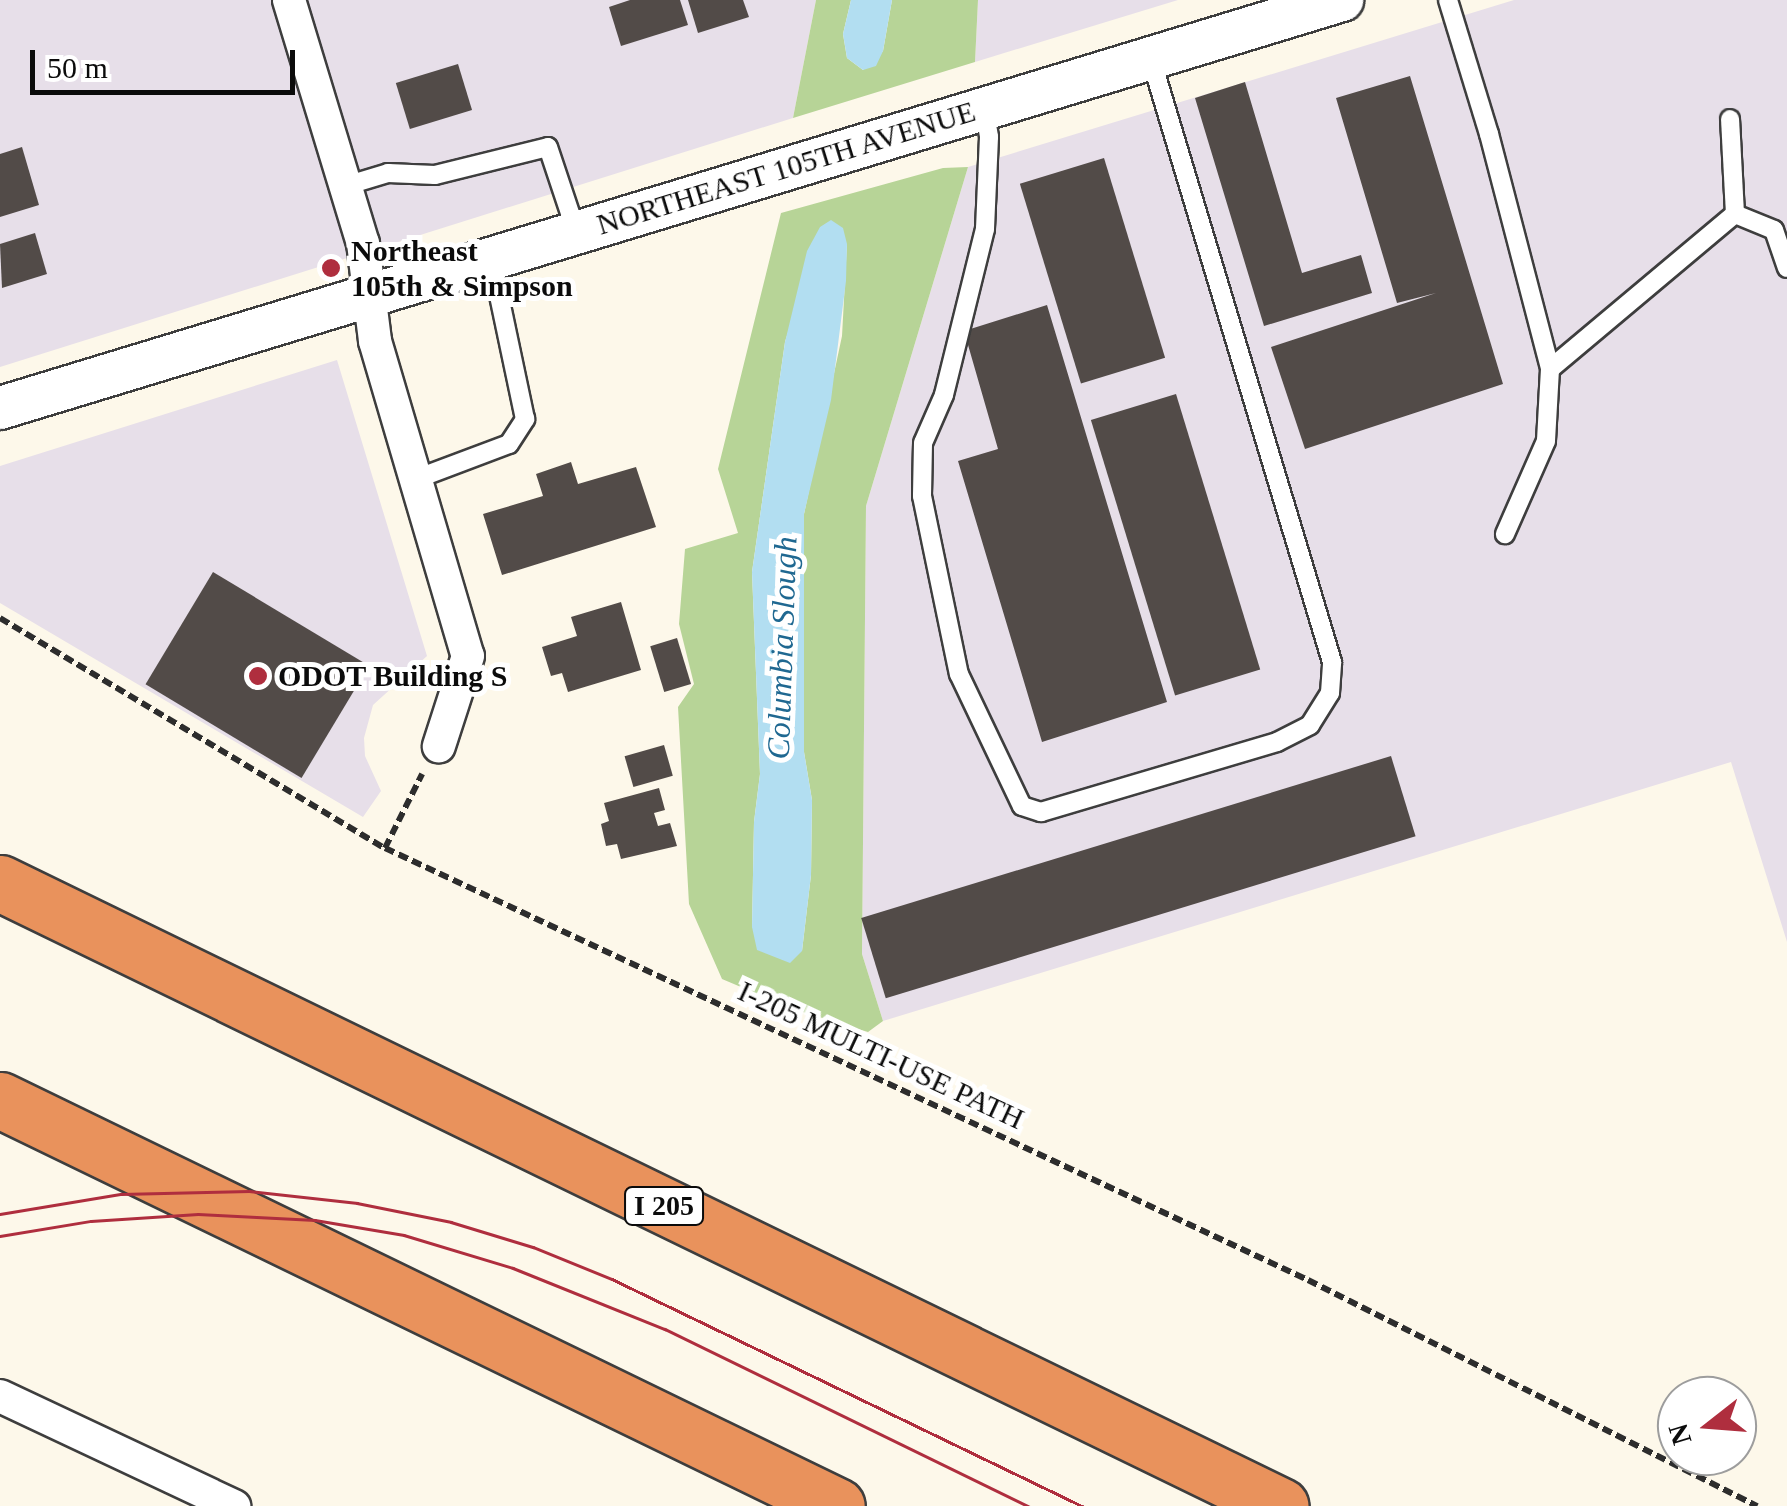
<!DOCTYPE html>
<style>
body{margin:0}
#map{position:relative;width:1787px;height:1506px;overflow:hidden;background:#fdf8ea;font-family:Georgia,serif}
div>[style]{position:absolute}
.industrial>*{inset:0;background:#e7dfe9}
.forest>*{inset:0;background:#b7d497}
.water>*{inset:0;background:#b2def1}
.building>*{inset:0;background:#524b48;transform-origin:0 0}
.path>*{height:6px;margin-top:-3px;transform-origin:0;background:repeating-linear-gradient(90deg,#2d2d2d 0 10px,transparent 0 15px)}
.roads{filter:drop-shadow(2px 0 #3e3e3e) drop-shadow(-2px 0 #3e3e3e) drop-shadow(0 2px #3e3e3e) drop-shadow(0 -2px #3e3e3e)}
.service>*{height:18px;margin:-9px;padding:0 9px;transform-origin:9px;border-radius:9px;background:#fff}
.minor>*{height:32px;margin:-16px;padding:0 16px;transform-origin:16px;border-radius:16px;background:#fff}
.tertiary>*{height:42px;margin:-21px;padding:0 21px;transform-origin:21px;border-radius:21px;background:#fff}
.motorway>*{height:55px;margin:-27.5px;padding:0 27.5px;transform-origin:27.5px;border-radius:27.5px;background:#e9925c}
.tram>*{height:2.5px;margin:-1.25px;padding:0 1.25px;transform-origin:1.25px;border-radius:1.25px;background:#af2e3e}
.dots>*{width:28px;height:28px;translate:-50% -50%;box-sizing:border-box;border:5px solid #fff;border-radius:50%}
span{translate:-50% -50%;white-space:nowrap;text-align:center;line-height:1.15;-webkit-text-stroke:10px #fff;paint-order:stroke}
.shield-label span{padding:2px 8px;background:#fff;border:2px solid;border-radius:8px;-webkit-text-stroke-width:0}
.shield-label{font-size:28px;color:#0b0b0b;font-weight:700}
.street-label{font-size:30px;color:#0b0b0b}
.poi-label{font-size:30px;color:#0b0b0b;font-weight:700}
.left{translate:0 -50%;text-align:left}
.water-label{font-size:32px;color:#1f6891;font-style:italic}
.north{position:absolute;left:1657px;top:1376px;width:100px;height:100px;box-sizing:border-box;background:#fff;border:2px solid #9d9d9d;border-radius:50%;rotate:253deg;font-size:28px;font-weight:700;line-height:40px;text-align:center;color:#0b0b0b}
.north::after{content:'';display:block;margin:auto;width:35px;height:45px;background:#af2e3e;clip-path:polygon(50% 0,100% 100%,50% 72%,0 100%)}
.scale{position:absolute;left:30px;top:50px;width:265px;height:45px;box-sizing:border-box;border:5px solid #0b0b0b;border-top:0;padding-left:12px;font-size:30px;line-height:35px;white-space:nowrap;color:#0b0b0b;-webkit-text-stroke:8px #fff;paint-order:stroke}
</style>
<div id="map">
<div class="industrial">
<i style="clip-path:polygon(0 0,816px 0,793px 118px,0 367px)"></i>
<i style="clip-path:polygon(978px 0,1178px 0,975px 62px)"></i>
<i style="clip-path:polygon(1514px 0,1787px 0,1787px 942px,1731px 762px,883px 1021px,862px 954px,866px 506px,968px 167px)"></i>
<i style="clip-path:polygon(337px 360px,427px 656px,373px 705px,364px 738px,365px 756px,381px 791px,363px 817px,0 603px,0 466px)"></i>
</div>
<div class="forest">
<i style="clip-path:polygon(816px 0,851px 0,843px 34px,847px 58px,863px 70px,883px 51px,892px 0,978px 0,975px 62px,793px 118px)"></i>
<i style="clip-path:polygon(evenodd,968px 167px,866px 506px,862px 954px,883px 1021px,868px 1032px,793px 1009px,722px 979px,689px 904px,678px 707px,694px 684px,679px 624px,685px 549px,738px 533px,718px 469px,781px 213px,943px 168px,968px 167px,847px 244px,842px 336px,804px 514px,804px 752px,812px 800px,811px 875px,802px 951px,752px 927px,754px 822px,760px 774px,752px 572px,785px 342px,794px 313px,847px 244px)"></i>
</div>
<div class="water">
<i style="clip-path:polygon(851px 0,892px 0,883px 51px,876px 66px,863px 70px,847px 58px,843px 34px)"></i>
<i style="clip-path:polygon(831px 220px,843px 228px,847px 244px,846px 281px,831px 400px,804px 514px,804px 752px,812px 800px,811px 875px,802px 951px,790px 963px,757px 950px,752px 927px,754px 822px,760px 774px,752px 572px,785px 342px,807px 251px,820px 227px)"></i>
</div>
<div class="building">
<i style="clip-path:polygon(630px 0,680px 0,688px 25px,621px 46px,609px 7px)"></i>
<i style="clip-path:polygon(688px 0,743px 0,749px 17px,698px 33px)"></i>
<i style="left:458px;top:64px;width:48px;height:65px;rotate:73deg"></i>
<i style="clip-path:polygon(1410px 76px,1503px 384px,1305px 449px,1271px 347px,1436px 293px,1397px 303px,1336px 98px)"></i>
<i style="clip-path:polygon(1245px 82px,1302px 273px,1361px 255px,1372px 293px,1264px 326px,1195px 98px)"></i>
<i style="clip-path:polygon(22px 147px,39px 205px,0 217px,0 154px)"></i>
<i style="left:1104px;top:158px;width:209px;height:88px;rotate:73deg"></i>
<i style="clip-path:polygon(35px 233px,47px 274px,2px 288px,0 244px)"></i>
<i style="clip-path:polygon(1047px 305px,1167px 702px,1042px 742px,958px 461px,998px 449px,964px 331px)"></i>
<i style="left:1176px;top:394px;width:288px;height:89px;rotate:73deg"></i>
<i style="clip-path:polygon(571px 462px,578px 484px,636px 467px,656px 527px,502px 575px,483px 514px,543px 496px,536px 474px)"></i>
<i style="left:213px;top:572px;width:182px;height:131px;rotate:31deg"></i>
<i style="clip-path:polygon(621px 602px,641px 670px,568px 692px,562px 673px,551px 676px,542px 647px,577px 636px,571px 617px)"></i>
<i style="left:677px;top:638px;width:48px;height:28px;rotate:73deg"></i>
<i style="left:664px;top:745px;width:32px;height:41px;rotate:74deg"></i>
<i style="left:1391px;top:756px;width:84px;height:554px;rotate:73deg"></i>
<i style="clip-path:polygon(659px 788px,665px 810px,654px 813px,658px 826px,670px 823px,677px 846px,621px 859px,617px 844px,606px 846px,601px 824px,609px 821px,604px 803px)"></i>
</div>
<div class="path">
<i style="left:0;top:618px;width:448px;rotate:30.9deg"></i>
<i style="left:385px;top:848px;width:1019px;rotate:25.08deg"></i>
<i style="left:1308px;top:1280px;width:503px;rotate:26.72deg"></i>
<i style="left:385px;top:848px;width:83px;rotate:-63.4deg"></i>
</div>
<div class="roads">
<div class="service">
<i style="left:1448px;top:0;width:140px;rotate:73deg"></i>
<i style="left:1489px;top:134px;width:243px;rotate:75.4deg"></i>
<i style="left:1550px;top:369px;width:72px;rotate:93.2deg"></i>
<i style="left:1546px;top:441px;width:102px;rotate:113.8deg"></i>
<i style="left:984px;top:108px;width:29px;rotate:80deg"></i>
<i style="left:989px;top:137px;width:92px;rotate:92.5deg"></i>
<i style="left:985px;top:229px;width:171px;rotate:103.9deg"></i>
<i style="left:944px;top:395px;width:52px;rotate:113.6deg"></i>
<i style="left:923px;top:443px;width:53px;rotate:91.1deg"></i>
<i style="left:922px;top:496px;width:182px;rotate:78.3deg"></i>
<i style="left:959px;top:674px;width:146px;rotate:64.5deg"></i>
<i style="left:1022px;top:806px;width:20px;rotate:18deg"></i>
<i style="left:1041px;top:812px;width:246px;rotate:-16.5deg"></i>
<i style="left:1277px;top:742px;width:37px;rotate:-27deg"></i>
<i style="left:1310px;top:725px;width:38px;rotate:-58deg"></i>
<i style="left:1330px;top:693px;width:31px;rotate:-86deg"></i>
<i style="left:1332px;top:662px;width:630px;rotate:-106.71deg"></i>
<i style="left:345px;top:186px;width:45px;rotate:-16.8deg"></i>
<i style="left:388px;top:173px;width:47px;rotate:2.4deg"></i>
<i style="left:435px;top:175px;width:116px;rotate:-13.9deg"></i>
<i style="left:548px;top:147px;width:89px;rotate:71.6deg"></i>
<i style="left:1735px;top:214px;width:42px;rotate:22.3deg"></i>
<i style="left:1774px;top:230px;width:40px;rotate:71.1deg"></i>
<i style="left:1550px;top:369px;width:241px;rotate:-40deg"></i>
<i style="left:1735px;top:214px;width:95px;rotate:-93deg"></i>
<i style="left:416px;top:479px;width:99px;rotate:-20.6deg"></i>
<i style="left:509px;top:444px;width:30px;rotate:-57deg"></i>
<i style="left:525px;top:419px;width:166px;rotate:-101.9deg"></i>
</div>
<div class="minor">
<i style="left:289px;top:0;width:254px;rotate:73.1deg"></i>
<i style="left:363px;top:243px;width:99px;rotate:83deg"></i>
<i style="left:375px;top:341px;width:328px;rotate:73.6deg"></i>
<i style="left:468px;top:656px;width:95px;rotate:107.9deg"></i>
<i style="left:0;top:1396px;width:259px;rotate:25.2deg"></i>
</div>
<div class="tertiary">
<i style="left:0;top:408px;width:1403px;rotate:-16.91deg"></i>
</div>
<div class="motorway">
<i style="left:0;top:883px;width:1424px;rotate:25.94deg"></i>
<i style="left:0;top:1100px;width:930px;rotate:25.88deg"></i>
</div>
</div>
<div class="tram">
<i style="left:0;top:1214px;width:123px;rotate:-9.4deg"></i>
<i style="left:121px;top:1194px;width:128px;rotate:-1.3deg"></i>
<i style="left:249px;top:1191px;width:109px;rotate:6.3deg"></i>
<i style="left:357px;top:1203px;width:96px;rotate:11.4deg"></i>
<i style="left:451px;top:1222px;width:86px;rotate:17deg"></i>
<i style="left:533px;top:1247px;width:85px;rotate:22.1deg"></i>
<i style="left:612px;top:1279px;width:522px;rotate:25.78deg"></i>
<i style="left:0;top:1236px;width:92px;rotate:-9.4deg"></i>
<i style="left:91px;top:1221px;width:107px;rotate:-3.7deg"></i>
<i style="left:198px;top:1214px;width:117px;rotate:2.9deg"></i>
<i style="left:315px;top:1220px;width:90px;rotate:9.6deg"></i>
<i style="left:404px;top:1235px;width:114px;rotate:16.8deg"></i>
<i style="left:513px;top:1268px;width:164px;rotate:21.9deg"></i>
<i style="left:665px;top:1329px;width:404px;rotate:26deg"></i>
</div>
<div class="dots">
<i style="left:331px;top:268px;background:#af2e3e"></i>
<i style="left:258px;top:676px;background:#af2e3e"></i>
</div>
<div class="shield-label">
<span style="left:664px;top:1206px">I 205</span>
</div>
<div class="street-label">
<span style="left:786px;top:168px;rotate:-17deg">NORTHEAST 105TH AVENUE</span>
<span style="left:881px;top:1055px;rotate:25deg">I-205 MULTI-USE PATH</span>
</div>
<div class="poi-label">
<span class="left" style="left:351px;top:268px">Northeast<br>105th &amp; Simpson</span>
<span class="left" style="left:278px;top:676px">ODOT Building S</span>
</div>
<div class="water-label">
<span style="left:782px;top:648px;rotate:-88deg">Columbia Slough</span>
</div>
<div class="north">N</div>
<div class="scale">50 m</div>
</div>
